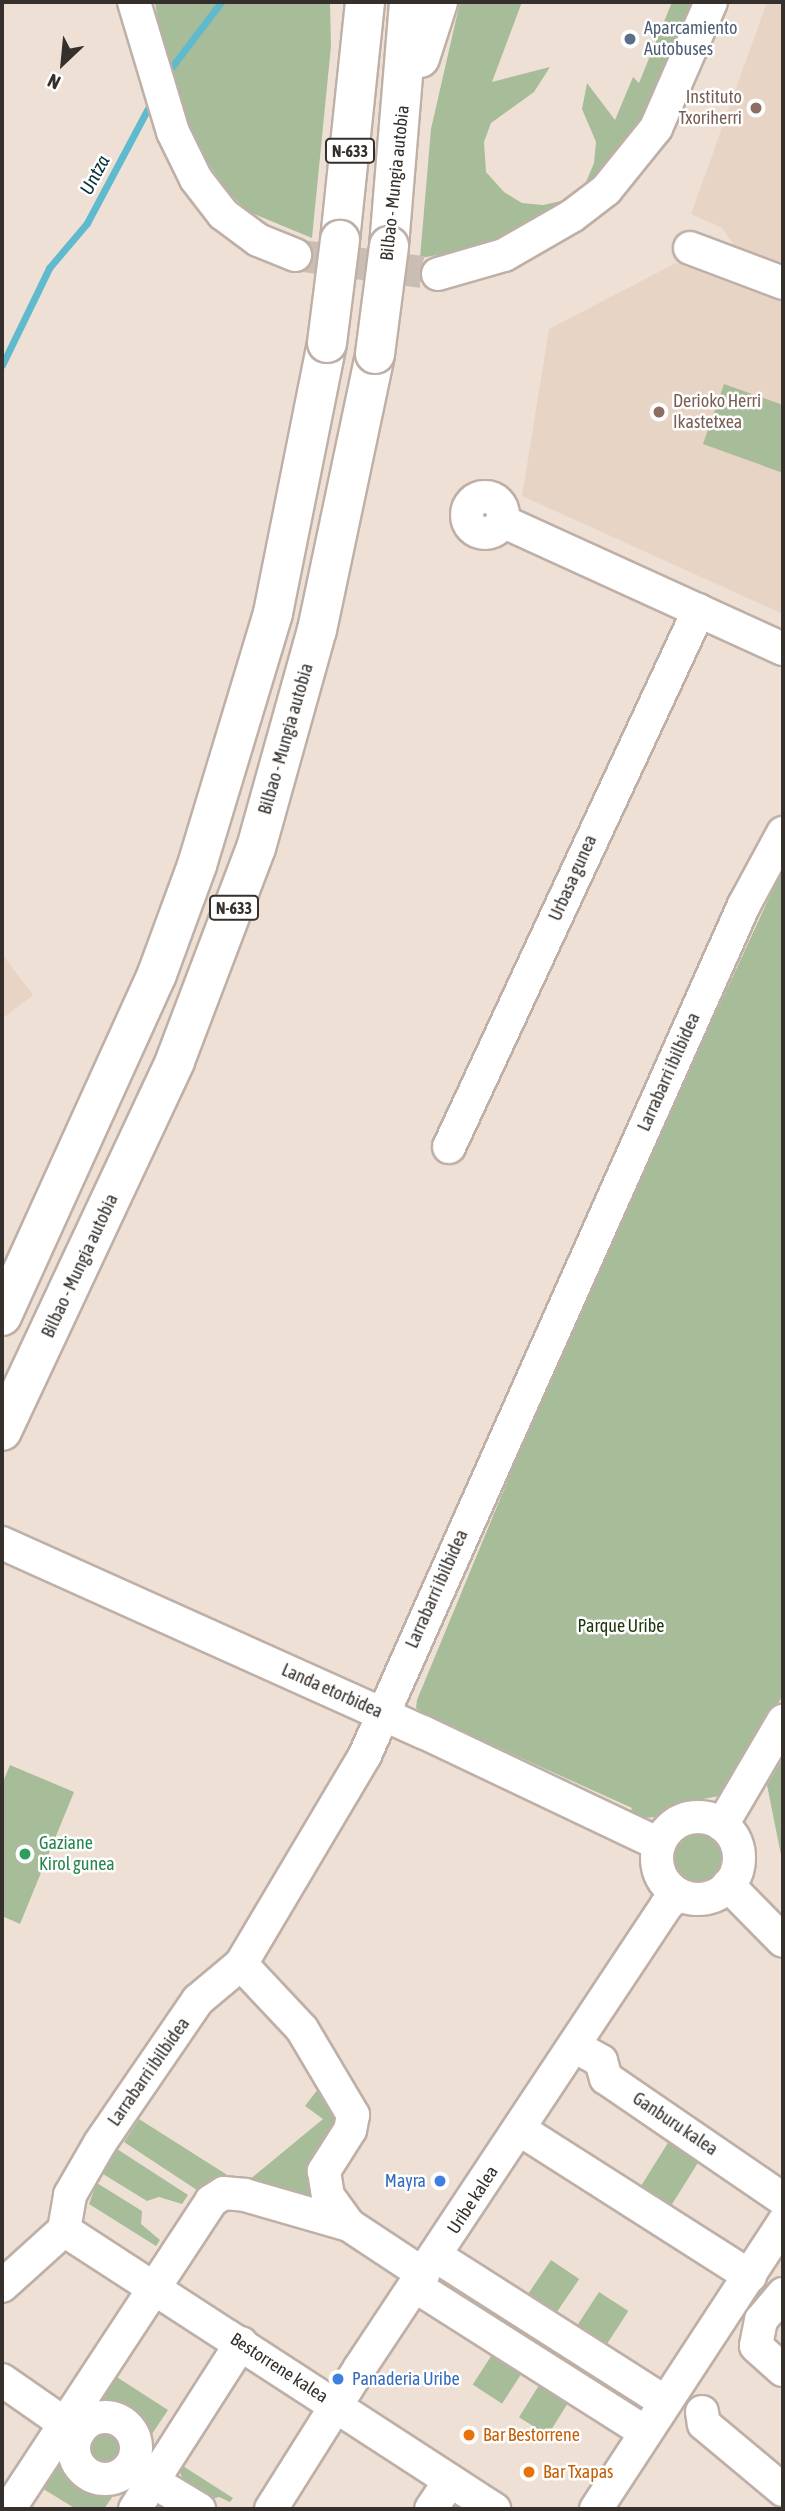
<!DOCTYPE html>
<style>
body{margin:0}
#map{position:relative;width:785px;height:2511px;overflow:hidden;background:#efe0d6;font-family:"Asap Condensed",sans-serif}
div>[style]{position:absolute}
.built>*{inset:0;background:#e8d4c5}
.green>*{inset:0;background:#a7bc99;transform-origin:0 0}
.round{border-radius:50%}
.stream>*{height:7px;margin:-3.5px;padding:0 3.5px;transform-origin:3.5px;border-radius:3.5px;background:#5fbacd}
.minor-tunnel>*{height:32px;margin-top:-16px;transform-origin:0;background:repeating-linear-gradient(90deg,#cabdb4 0 32px,transparent 0 48px)}
.roads{filter:drop-shadow(2px 0 #beb0a7) drop-shadow(-2px 0 #beb0a7) drop-shadow(0 2px #beb0a7) drop-shadow(0 -2px #beb0a7)}
.minor>*{height:32px;margin:-16px;padding:0 16px;transform-origin:16px;border-radius:16px;background:#fff}
.minor>.ring{margin:-16px;padding:0;box-sizing:content-box;background:none;border:32px solid #fff;border-radius:50%}
.highway>*{height:38px;margin:-19px;padding:0 19px;transform-origin:19px;border-radius:19px;background:#fff}
.bridges{filter:drop-shadow(2px 0 #beb0a7) drop-shadow(-2px 0 #beb0a7) drop-shadow(0 2px #beb0a7) drop-shadow(0 -2px #beb0a7)}
.highway-bridge>*{height:38px;margin:-19px;padding:0 19px;transform-origin:19px;border-radius:19px;background:#fff}
.dots>*{width:19px;height:19px;translate:-50% -50%;box-sizing:border-box;border:4px solid #fff;border-radius:50%}
span{translate:-50% -50%;white-space:nowrap;text-align:center;line-height:1.15;-webkit-text-stroke:5px #fff;paint-order:stroke}
.shield-label span{padding:2px 5px;background:#fff;border:2px solid;border-radius:5px;-webkit-text-stroke-width:0}
.shield-label{font-size:16px;color:#35302c;font-weight:700}
.service-label{font-size:18px;color:#4e5e75}
.left{translate:0 -50%;text-align:left}
.education-label{font-size:18px;color:#785e54}
.right{translate:-100% -50%;text-align:right}
.street-label{font-size:18px;color:#35302c}
.park-label{font-size:18px;color:#20370c}
.leisure-label{font-size:18px;color:#27864d}
.shop-label{font-size:18px;color:#366cbe}
.food-label{font-size:18px;color:#c56008}
.water-label{font-size:19px;color:#033139;font-style:italic}
.frame{position:absolute;inset:0;border:4px solid #35302c;pointer-events:none}
.north{position:absolute;left:28px;top:28px;width:70px;height:70px;-webkit-text-stroke:5px #fff;paint-order:stroke;rotate:206deg;font-size:19px;font-weight:700;line-height:28px;text-align:center;color:#35302c}
.north::after{content:'';display:block;margin:auto;width:24px;height:32px;background:#35302c;clip-path:polygon(50% 0,100% 100%,50% 72%,0 100%)}
</style>
<div id="map">
<div class="built">
<i style="clip-path:polygon(767px 2px,783px 2px,783px 263px,735px 246px,722px 228px,691px 214px)"></i>
<i style="clip-path:polygon(676px 263px,783px 303px,783px 614px,522px 496px,549px 329px)"></i>
<i style="clip-path:polygon(2px 954px,33px 995px,2px 1019px)"></i>
</div>
<div class="green">
<i style="clip-path:polygon(155px 2px,330px 2px,331px 46px,312px 238px,249px 212px,229px 193px,208px 163px,183px 111px,161px 42px)"></i>
<i style="clip-path:polygon(460px 2px,522px 2px,492px 82px,550px 67px,534px 92px,491px 123px,484px 142px,486px 172px,504px 192px,522px 203px,543px 205px,561px 201px,586px 182px,594px 163px,596px 142px,582px 109px,587px 83px,615px 120px,633px 77px,639px 83px,672px 2px,698px 2px,649px 115px,594px 186px,524px 231px,474px 249px,420px 258px,431px 129px)"></i>
<i style="clip-path:polygon(724px 384px,783px 405px,783px 473px,703px 444px)"></i>
<i style="clip-path:polygon(783px 868px,783px 1695px,724px 1795px,682px 1803px,657px 1817px,642px 1818px,629px 1815px,632px 1808px,424px 1714px,416px 1708px,417px 1700px,577px 1313px)"></i>
<i style="clip-path:polygon(783px 1758px,783px 1865px,767px 1785px)"></i>
<i style="clip-path:polygon(10px 1765px,74px 1792px,20px 1924px,2px 1916px,2px 1784px)"></i>
<i class="round" style="left:667px;top:1829px;width:60px;height:60px"></i>
<i style="clip-path:polygon(325px 2080px,340px 2096px,326px 2202px,209px 2198px,124px 2142px,139px 2119px,243px 2185px,323px 2119px,305px 2106px)"></i>
<i style="left:671px;top:2138px;width:36px;height:66px;rotate:32deg"></i>
<i style="clip-path:polygon(117px 2149px,188px 2195px,182px 2204px,159px 2197px,147px 2201px,103px 2174px)"></i>
<i style="clip-path:polygon(97px 2183px,142px 2211px,141px 2224px,160px 2240px,156px 2246px,89px 2204px)"></i>
<i style="left:551px;top:2260px;width:34px;height:52px;rotate:34deg"></i>
<i style="left:469px;top:2283px;width:40px;height:25px;rotate:33deg"></i>
<i style="left:599px;top:2292px;width:35px;height:52px;rotate:33deg"></i>
<i style="left:501px;top:2341px;width:35px;height:52px;rotate:33deg"></i>
<i style="clip-path:polygon(112px 2374px,168px 2410px,146px 2443px,140px 2422px,123px 2406px,113px 2402px,110px 2407px,87px 2411px)"></i>
<i style="left:546px;top:2374px;width:34px;height:51px;rotate:32deg"></i>
<i class="round" style="left:84px;top:2429px;width:38px;height:38px"></i>
<i style="clip-path:polygon(62px 2449px,66px 2476px,77px 2487px,93px 2495px,96px 2490px,119px 2487px,104px 2509px,76px 2509px,40px 2487px)"></i>
<i style="clip-path:polygon(175px 2461px,233px 2498px,230px 2502px,219px 2497px,205px 2501px,185px 2484px)"></i>
</div>
<div class="stream">
<i style="left:165px;top:76px;width:93px;rotate:-52.9deg"></i>
<i style="left:2px;top:365px;width:108px;rotate:-64.1deg"></i>
<i style="left:49px;top:268px;width:59px;rotate:-49.8deg"></i>
<i style="left:87px;top:223px;width:140px;rotate:-62deg"></i>
</div>
<div class="minor-tunnel">
<i style="left:295px;top:255px;width:144px;rotate:7.6deg"></i>
</div>
<div class="roads">
<div class="minor">
<i style="left:134px;top:2px;width:136px;rotate:73.3deg"></i>
<i style="left:173px;top:132px;width:52px;rotate:63.9deg"></i>
<i style="left:196px;top:179px;width:44px;rotate:52.4deg"></i>
<i style="left:223px;top:214px;width:44px;rotate:36.6deg"></i>
<i style="left:258px;top:240px;width:40px;rotate:22deg"></i>
<i style="left:690px;top:248px;width:99px;rotate:20.6deg"></i>
<i style="left:438px;top:274px;width:69px;rotate:-16.1deg"></i>
<i style="left:504px;top:255px;width:78px;rotate:-29.8deg"></i>
<i style="left:572px;top:216px;width:43px;rotate:-37.4deg"></i>
<i style="left:606px;top:190px;width:80px;rotate:-51.1deg"></i>
<i style="left:656px;top:128px;width:137px;rotate:-66.4deg"></i>
<i class="ring" style="left:467px;top:497px;width:4px;height:4px"></i>
<i style="left:502px;top:521px;width:309px;rotate:24.5deg"></i>
<i style="left:449px;top:1147px;width:592px;rotate:-65.04deg"></i>
<i style="left:2px;top:1543px;width:461px;rotate:24.2deg"></i>
<i style="left:423px;top:1732px;width:261px;rotate:25.4deg"></i>
<i class="ring" style="left:657px;top:1817px;width:50px;height:50px"></i>
<i style="left:722px;top:1825px;width:121px;rotate:-59.6deg"></i>
<i style="left:728px;top:1885px;width:78px;rotate:45.5deg"></i>
<i style="left:241px;top:1964px;width:89px;rotate:46.8deg"></i>
<i style="left:302px;top:2029px;width:100px;rotate:59.3deg"></i>
<i style="left:353px;top:2115px;width:15px;rotate:101deg"></i>
<i style="left:350px;top:2130px;width:49px;rotate:122.4deg"></i>
<i style="left:324px;top:2171px;width:25px;rotate:81deg"></i>
<i style="left:328px;top:2196px;width:36px;rotate:54deg"></i>
<i style="left:349px;top:2225px;width:89px;rotate:33.5deg"></i>
<i style="left:574px;top:2046px;width:31px;rotate:29deg"></i>
<i style="left:601px;top:2061px;width:18px;rotate:74deg"></i>
<i style="left:606px;top:2078px;width:214px;rotate:34.4deg"></i>
<i style="left:519px;top:2129px;width:274px;rotate:32.5deg"></i>
<i style="left:64px;top:2230px;width:513px;rotate:32.98deg"></i>
<i style="left:436px;top:2256px;width:272px;rotate:32.5deg"></i>
<i style="left:2px;top:2286px;width:84px;rotate:-42.1deg"></i>
<i style="left:64px;top:2230px;width:36px;rotate:-80deg"></i>
<i style="left:70px;top:2195px;width:60px;rotate:-60deg"></i>
<i style="left:100px;top:2143px;width:173px;rotate:-55.6deg"></i>
<i style="left:198px;top:2000px;width:56px;rotate:-39.9deg"></i>
<i style="left:241px;top:1964px;width:243px;rotate:-59.3deg"></i>
<i style="left:365px;top:1755px;width:931px;rotate:-65.97deg"></i>
<i style="left:744px;top:905px;width:82px;rotate:-61.6deg"></i>
<i style="left:415px;top:2286px;width:272px;rotate:32.4deg"></i>
<i style="left:783px;top:2294px;width:34px;rotate:130deg"></i>
<i style="left:761px;top:2320px;width:26px;rotate:101deg"></i>
<i style="left:756px;top:2346px;width:36px;rotate:42deg"></i>
<i style="left:2px;top:2380px;width:93px;rotate:34.9deg"></i>
<i style="left:702px;top:2412px;width:12px;rotate:81deg"></i>
<i style="left:704px;top:2424px;width:103px;rotate:39.9deg"></i>
<i class="ring" style="left:74px;top:2417px;width:30px;height:30px"></i>
<i style="left:134px;top:2470px;width:76px;rotate:31deg"></i>
<i style="left:9px;top:2509px;width:368px;rotate:-56.7deg"></i>
<i style="left:211px;top:2201px;width:15px;rotate:-32deg"></i>
<i style="left:224px;top:2193px;width:21px;rotate:5deg"></i>
<i style="left:245px;top:2195px;width:108px;rotate:16.1deg"></i>
<i style="left:135px;top:2509px;width:197px;rotate:-57.4deg"></i>
<i style="left:271px;top:2509px;width:165px;rotate:-57.8deg"></i>
<i style="left:359px;top:2369px;width:556px;rotate:-56.45deg"></i>
<i style="left:666px;top:1906px;width:17px;rotate:-45deg"></i>
<i style="left:431px;top:2509px;width:34px;rotate:-56deg"></i>
<i style="left:596px;top:2509px;width:342px;rotate:-56.8deg"></i>
</div>
<div class="highway">
<i style="left:420px;top:58px;width:59px;rotate:-72.2deg"></i>
<i style="left:340px;top:240px;width:239px;rotate:-84deg"></i>
<i style="left:389px;top:246px;width:245px;rotate:-85.3deg"></i>
<i style="left:2px;top:1316px;width:375px;rotate:-65.6deg"></i>
<i style="left:157px;top:974px;width:116px;rotate:-69.8deg"></i>
<i style="left:197px;top:865px;width:263px;rotate:-73.2deg"></i>
<i style="left:273px;top:613px;width:275px;rotate:-78.7deg"></i>
<i style="left:2px;top:1431px;width:408px;rotate:-64.9deg"></i>
<i style="left:175px;top:1061px;width:228px;rotate:-69.2deg"></i>
<i style="left:256px;top:848px;width:226px;rotate:-74.4deg"></i>
<i style="left:317px;top:630px;width:282px;rotate:-78.1deg"></i>
</div>
</div>
<div class="bridges">
<div class="highway-bridge">
<i style="left:327px;top:343px;width:104px;rotate:-82.8deg"></i>
<i style="left:375px;top:354px;width:109px;rotate:-82.6deg"></i>
</div>
</div>
<div class="dots">
<i style="left:630px;top:39px;background:#5c6f8a"></i>
<i style="left:756px;top:108px;background:#8d6e63"></i>
<i style="left:659px;top:412px;background:#8d6e63"></i>
<i style="left:25px;top:1854px;background:#2e9e5b"></i>
<i style="left:440px;top:2181px;background:#3f7fe0"></i>
<i style="left:338px;top:2379px;background:#3f7fe0"></i>
<i style="left:469px;top:2435px;background:#e8710a"></i>
<i style="left:529px;top:2472px;background:#e8710a"></i>
</div>
<div class="shield-label">
<span style="left:350px;top:151px">N-633</span>
<span style="left:234px;top:908px">N-633</span>
</div>
<div class="service-label">
<span class="left" style="left:644px;top:39px">Aparcamiento<br>Autobuses</span>
</div>
<div class="education-label">
<span class="right" style="left:742px;top:108px">Instituto<br>Txoriherri</span>
<span class="left" style="left:673px;top:412px">Derioko Herri<br>Ikastetxea</span>
</div>
<div class="street-label">
<span style="left:395px;top:183px;rotate:-84deg">Bilbao - Mungia autobia</span>
<span style="left:286px;top:739px;rotate:-74deg">Bilbao - Mungia autobia</span>
<span style="left:573px;top:878px;rotate:-66deg">Urbasa gunea</span>
<span style="left:669px;top:1072px;rotate:-66deg">Larrabarri ibilbidea</span>
<span style="left:80px;top:1266px;rotate:-65deg">Bilbao - Mungia autobia</span>
<span style="left:437px;top:1589px;rotate:-66deg">Larrabarri ibilbidea</span>
<span style="left:332px;top:1691px;rotate:24deg">Landa etorbidea</span>
<span style="left:149px;top:2072px;rotate:-55deg">Larrabarri ibilbidea</span>
<span style="left:675px;top:2124px;rotate:34deg">Ganburu kalea</span>
<span style="left:473px;top:2200px;rotate:-57deg">Uribe kalea</span>
<span style="left:279px;top:2368px;rotate:33deg">Bestorrene kalea</span>
</div>
<div class="park-label">
<span style="left:621px;top:1626px">Parque Uribe</span>
</div>
<div class="leisure-label">
<span class="left" style="left:39px;top:1854px">Gaziane<br>Kirol gunea</span>
</div>
<div class="shop-label">
<span class="right" style="left:426px;top:2181px">Mayra</span>
<span class="left" style="left:352px;top:2379px">Panaderia Uribe</span>
</div>
<div class="food-label">
<span class="left" style="left:483px;top:2435px">Bar Bestorrene</span>
<span class="left" style="left:543px;top:2472px">Bar Txapas</span>
</div>
<div class="water-label">
<span style="left:95px;top:175px;rotate:-62deg">Untza</span>
</div>
<div class="frame"></div>
<div class="north">N</div>
</div>
